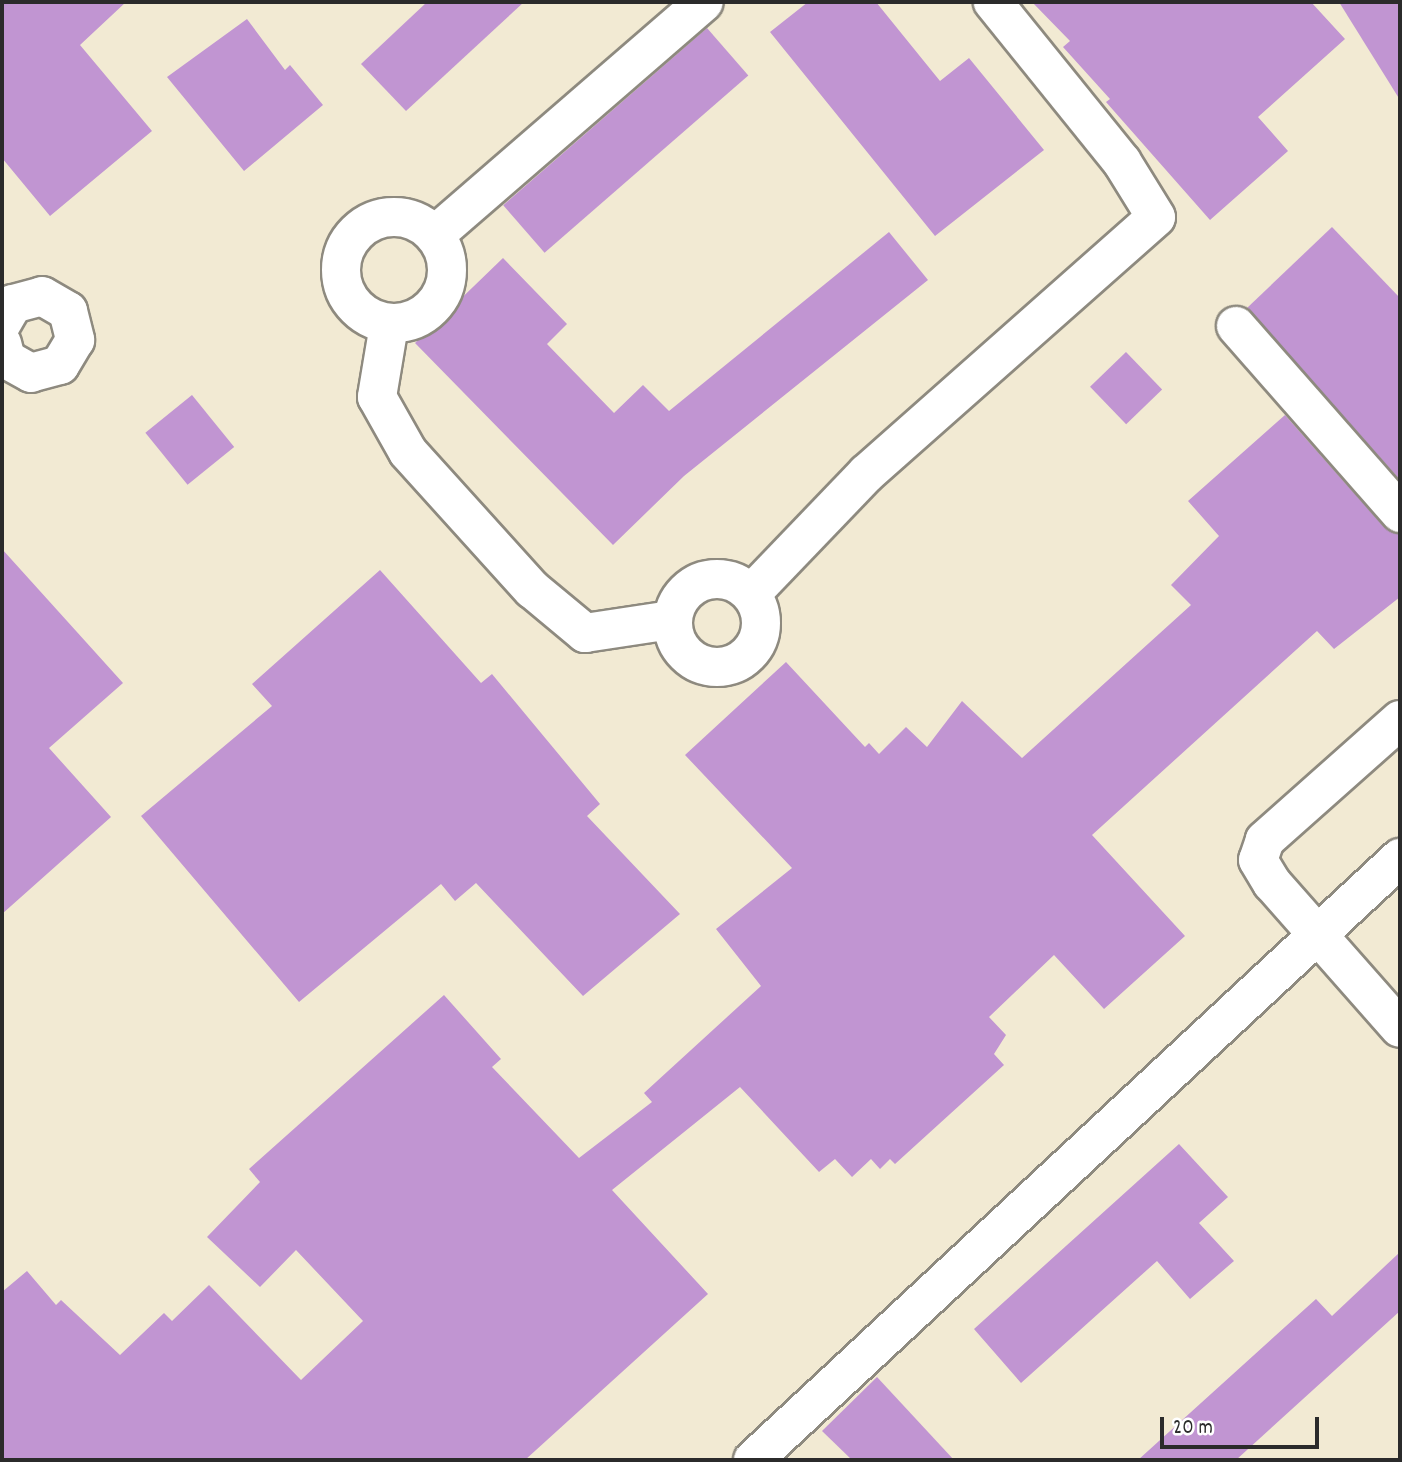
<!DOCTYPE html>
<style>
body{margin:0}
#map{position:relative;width:1402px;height:1462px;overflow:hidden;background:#f2ead3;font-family:Dekko,sans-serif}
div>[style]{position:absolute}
.building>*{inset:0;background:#c195d2;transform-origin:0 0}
.roads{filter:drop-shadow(2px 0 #8e8a7f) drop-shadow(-2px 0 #8e8a7f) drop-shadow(0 2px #8e8a7f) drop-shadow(0 -2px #8e8a7f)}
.minor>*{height:38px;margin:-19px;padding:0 19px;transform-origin:19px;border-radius:19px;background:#fff}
.minor>.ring{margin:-19px;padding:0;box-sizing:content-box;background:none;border:38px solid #fff;border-radius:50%}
span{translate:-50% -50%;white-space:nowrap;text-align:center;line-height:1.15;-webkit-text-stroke:5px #fff;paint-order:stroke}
.frame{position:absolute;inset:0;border:4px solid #2b2b2b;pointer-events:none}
.scale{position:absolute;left:1160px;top:1417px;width:159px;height:32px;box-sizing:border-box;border:4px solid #2b2b2b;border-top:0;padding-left:9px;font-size:21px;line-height:24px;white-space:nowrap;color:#2b2b2b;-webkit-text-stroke:5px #fff;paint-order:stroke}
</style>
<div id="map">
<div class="building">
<i style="clip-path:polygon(2px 2px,126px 2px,80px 45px,152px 131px,50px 216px,2px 158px)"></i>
<i style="clip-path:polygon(427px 2px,524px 2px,406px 111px,361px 64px)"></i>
<i style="clip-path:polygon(808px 2px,876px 2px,940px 81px,969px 58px,1044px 150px,935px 236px,770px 32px)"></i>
<i style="clip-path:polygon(1032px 2px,1311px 2px,1345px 39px,1258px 117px,1288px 151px,1210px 220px,1106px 102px,1110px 99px,1063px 47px,1070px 41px)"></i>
<i style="clip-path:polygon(1339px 2px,1400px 2px,1400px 100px)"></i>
<i style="clip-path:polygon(247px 19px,285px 70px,290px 65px,323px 105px,244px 171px,167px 77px)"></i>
<i style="left:707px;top:28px;width:63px;height:270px;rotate:49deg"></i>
<i style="clip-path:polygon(1332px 227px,1400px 298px,1400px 480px,1247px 308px)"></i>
<i style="clip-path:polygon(889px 232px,928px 280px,684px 476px,613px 545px,415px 343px,503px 258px,567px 324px,547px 344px,614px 413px,643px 385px,669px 411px)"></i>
<i style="left:1126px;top:352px;width:52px;height:50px;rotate:46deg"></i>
<i style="left:192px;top:395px;width:67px;height:60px;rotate:51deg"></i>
<i style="clip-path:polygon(1285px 415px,1384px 527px,1400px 534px,1400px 597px,1334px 649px,1317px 631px,1092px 835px,1185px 936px,1104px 1009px,1054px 955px,989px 1017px,1006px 1035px,994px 1054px,1004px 1065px,895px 1164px,890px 1159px,880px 1169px,871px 1159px,852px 1177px,835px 1159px,819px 1172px,740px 1087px,612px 1190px,708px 1294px,525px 1460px,2px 1460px,2px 1292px,27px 1271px,56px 1305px,61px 1300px,120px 1355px,164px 1313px,172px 1321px,209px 1285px,301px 1380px,363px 1321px,296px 1250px,260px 1287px,207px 1237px,260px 1182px,249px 1169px,444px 995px,501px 1059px,492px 1067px,579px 1158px,652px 1102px,644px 1093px,761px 986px,716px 929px,792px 868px,685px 755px,786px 662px,865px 747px,869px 743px,879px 754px,906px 727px,927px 747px,962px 701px,1022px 758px,1191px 605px,1171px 585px,1219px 536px,1188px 501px)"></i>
<i style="clip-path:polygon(2px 549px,123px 683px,49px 748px,111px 817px,2px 914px)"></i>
<i style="clip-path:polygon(380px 570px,481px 683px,492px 674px,600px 804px,587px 816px,680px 914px,583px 996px,476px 883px,455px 901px,441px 884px,299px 1002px,141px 816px,272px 706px,252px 684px)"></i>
<i style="clip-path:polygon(1179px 1144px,1228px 1197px,1199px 1223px,1234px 1261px,1190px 1299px,1157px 1261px,1021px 1383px,974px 1329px)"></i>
<i style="clip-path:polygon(1400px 1252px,1400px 1311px,1236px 1460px,1138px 1460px,1316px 1299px,1332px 1316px)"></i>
<i style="clip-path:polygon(877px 1377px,954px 1460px,852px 1460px,822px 1431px)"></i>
</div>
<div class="roads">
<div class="minor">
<i class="ring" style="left:341px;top:217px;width:68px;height:68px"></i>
<i style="left:436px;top:234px;width:354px;rotate:-40.9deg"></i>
<i style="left:2px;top:323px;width:22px;rotate:-60deg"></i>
<i style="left:13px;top:304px;width:30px;rotate:-15deg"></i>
<i style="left:42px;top:296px;width:30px;rotate:30deg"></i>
<i style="left:68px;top:311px;width:30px;rotate:76deg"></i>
<i style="left:75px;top:340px;width:29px;rotate:121deg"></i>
<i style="left:60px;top:365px;width:30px;rotate:165deg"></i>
<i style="left:31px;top:373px;width:29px;rotate:-151deg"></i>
<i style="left:6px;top:359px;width:16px;rotate:-104deg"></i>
<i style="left:389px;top:325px;width:73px;rotate:99.5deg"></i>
<i style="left:377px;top:397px;width:63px;rotate:60.6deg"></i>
<i style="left:408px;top:452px;width:185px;rotate:47.9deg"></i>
<i style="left:532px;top:589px;width:69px;rotate:39.7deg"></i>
<i style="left:585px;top:633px;width:87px;rotate:-8.6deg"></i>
<i style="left:1236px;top:326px;width:249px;rotate:48.7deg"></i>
<i class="ring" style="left:673px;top:579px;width:50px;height:50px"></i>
<i style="left:752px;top:593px;width:165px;rotate:-46.2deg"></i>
<i style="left:866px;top:474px;width:387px;rotate:-41.5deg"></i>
<i style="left:1156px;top:217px;width:65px;rotate:-121.7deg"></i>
<i style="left:1122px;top:162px;width:206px;rotate:-128.9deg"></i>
<i style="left:1400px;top:720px;width:181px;rotate:138.4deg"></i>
<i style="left:1265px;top:840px;width:21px;rotate:109deg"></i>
<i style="left:1258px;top:860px;width:27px;rotate:59deg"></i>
<i style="left:1272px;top:883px;width:193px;rotate:48.6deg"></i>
<i style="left:753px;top:1460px;width:884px;rotate:-42.94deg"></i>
</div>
</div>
<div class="frame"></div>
<div class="scale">20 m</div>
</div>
